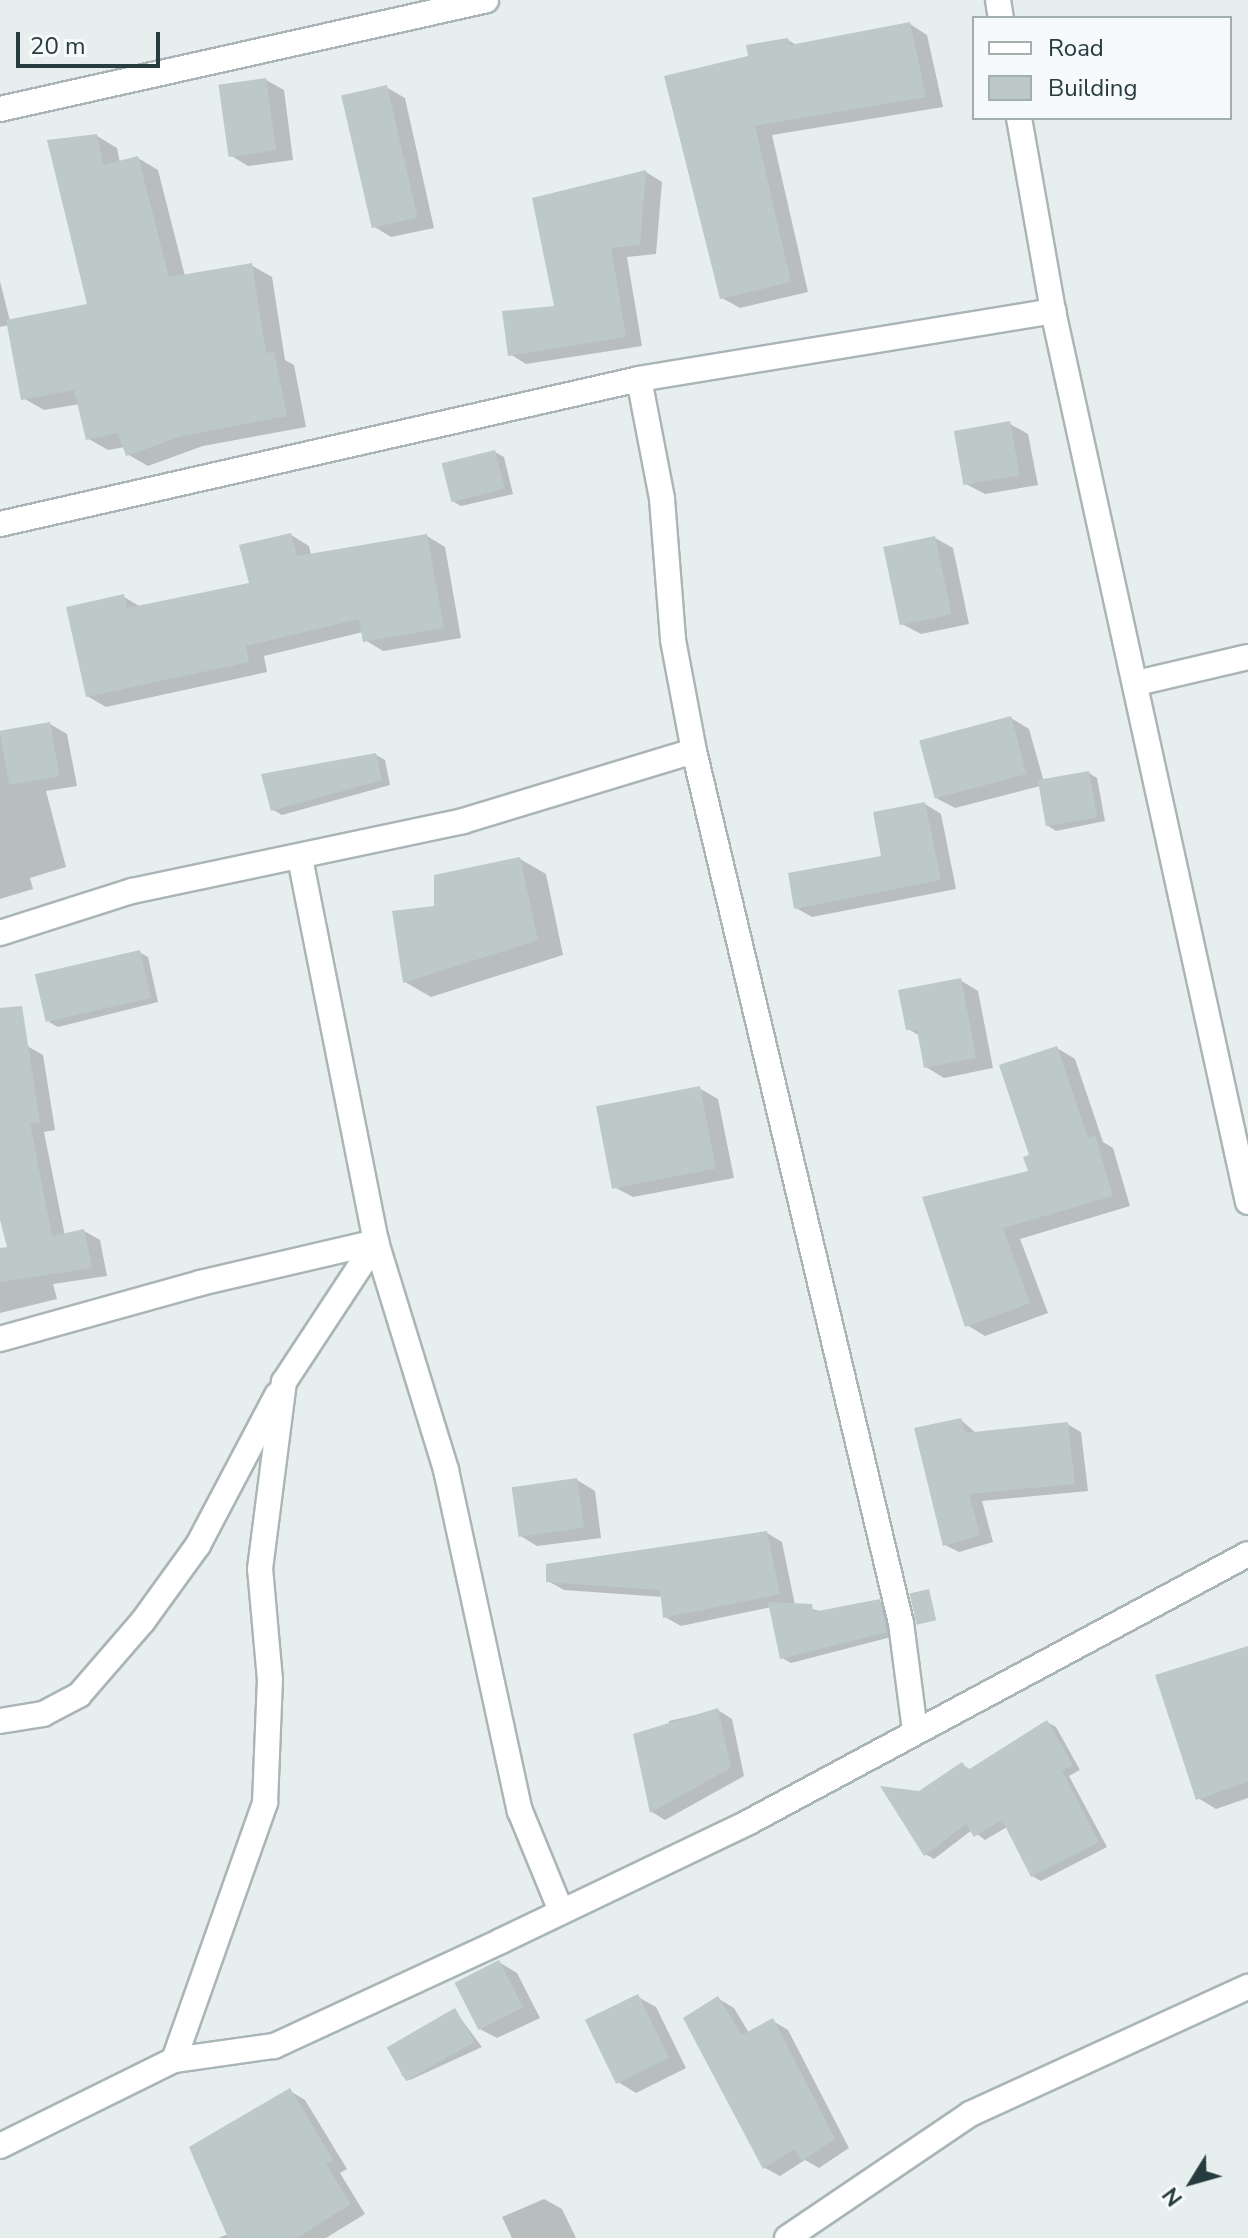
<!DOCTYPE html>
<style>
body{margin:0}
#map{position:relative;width:1248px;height:2238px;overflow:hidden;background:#e6eeee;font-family:"Nunito Sans",sans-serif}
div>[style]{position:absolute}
.shadow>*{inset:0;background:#0003}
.building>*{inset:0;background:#bcc9c8;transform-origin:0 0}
.roads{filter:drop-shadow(2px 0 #a9b5b6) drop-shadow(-2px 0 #a9b5b6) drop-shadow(0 2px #a9b5b6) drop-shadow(0 -2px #a9b5b6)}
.minor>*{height:24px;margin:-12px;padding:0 12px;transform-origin:12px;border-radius:12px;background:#fff}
span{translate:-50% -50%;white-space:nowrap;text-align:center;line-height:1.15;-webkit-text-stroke:7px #f7fafa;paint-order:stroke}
.legend{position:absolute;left:972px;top:16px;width:260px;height:104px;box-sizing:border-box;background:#f7fafa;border:2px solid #a3aeaf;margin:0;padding:10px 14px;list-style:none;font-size:24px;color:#263c3f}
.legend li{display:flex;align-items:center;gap:16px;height:40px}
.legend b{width:40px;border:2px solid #a3aeaf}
.north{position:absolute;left:1152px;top:2142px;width:80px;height:80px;-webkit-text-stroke:6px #f7fafa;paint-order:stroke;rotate:233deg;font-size:22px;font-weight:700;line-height:32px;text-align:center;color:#263c3f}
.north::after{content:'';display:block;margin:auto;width:28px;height:36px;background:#263c3f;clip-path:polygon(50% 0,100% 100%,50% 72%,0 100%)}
.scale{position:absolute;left:16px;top:32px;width:144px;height:36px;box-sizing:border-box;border:4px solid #263c3f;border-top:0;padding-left:10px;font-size:24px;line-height:28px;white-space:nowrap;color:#263c3f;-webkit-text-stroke:6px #f7fafa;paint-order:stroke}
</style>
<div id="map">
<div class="shadow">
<i style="clip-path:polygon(910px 24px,927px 35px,943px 107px,772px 135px,808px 292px,740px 308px,722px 298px,751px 58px,788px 40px,798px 46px)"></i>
<i style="clip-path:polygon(266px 80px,284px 90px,293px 160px,248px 166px,230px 155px)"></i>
<i style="clip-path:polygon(386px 87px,405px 98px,434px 228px,391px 237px,373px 226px)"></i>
<i style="clip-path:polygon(97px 136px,117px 148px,120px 163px,138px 158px,158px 170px,185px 276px,251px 265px,272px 277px,285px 360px,294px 365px,306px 427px,203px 446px,148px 466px,127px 454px,125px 447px,108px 450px,87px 438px,80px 404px,44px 410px,23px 398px,9px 325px,0 327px,0 281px,10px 321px,89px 306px)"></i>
<i style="clip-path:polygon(646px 172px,662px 182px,656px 254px,627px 257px,642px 346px,526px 364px,510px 354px,556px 308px,602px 182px)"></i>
<i style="clip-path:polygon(1010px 424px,1028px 434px,1038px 485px,985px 494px,966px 484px)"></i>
<i style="clip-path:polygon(495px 452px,504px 457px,513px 494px,461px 506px,452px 501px)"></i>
<i style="clip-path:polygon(291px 535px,309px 546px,311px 555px,427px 536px,445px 547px,461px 638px,383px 651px,365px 640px,363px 632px,264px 656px,267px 672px,106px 707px,87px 696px,124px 597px,141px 607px,251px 585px)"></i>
<i style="clip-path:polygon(935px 538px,953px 548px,969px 624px,921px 634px,902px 624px)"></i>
<i style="clip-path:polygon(1011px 718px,1029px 729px,1044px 782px,1089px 773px,1097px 778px,1105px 821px,1056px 831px,1048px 826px,1040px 786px,955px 808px,936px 798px)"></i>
<i style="clip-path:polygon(50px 724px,67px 734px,77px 786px,46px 791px,66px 867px,30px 878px,33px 889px,0 899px,0 734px)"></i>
<i style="clip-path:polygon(376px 755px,385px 760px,390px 785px,282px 815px,273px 810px)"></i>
<i style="clip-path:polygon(925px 804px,941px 814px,956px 889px,812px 917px,796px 908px,883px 858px)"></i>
<i style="clip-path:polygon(520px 859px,546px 874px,563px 955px,431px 997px,405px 982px,436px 908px)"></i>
<i style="clip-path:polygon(139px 952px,148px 957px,158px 1002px,58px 1027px,49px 1022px)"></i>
<i style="clip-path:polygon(960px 980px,978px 991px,993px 1068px,944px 1078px,926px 1067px,920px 1036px,908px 1029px)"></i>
<i style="clip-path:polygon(27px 1046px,43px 1055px,55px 1130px,44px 1132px,65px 1236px,84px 1231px,100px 1240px,107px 1276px,53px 1284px,57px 1299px,0 1313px,0 1250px,9px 1248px,0 1212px,0 1051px)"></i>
<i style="clip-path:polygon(1057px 1048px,1075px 1059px,1103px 1142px,1113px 1148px,1130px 1206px,1020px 1239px,1048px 1313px,985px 1336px,967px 1325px,925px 1198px,1030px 1173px)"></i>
<i style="clip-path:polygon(699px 1088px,718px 1099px,734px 1178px,633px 1197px,614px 1187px)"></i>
<i style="clip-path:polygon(961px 1420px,976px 1433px,1067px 1424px,1081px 1432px,1088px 1491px,982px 1501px,993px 1542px,959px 1552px,945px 1545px)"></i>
<i style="clip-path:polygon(577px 1480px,595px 1491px,601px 1538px,537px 1546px,519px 1535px)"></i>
<i style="clip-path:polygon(767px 1533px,782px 1542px,795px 1605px,820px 1611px,879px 1601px,888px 1606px,895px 1636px,791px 1663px,782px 1658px,771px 1607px,681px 1626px,665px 1617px,663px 1597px,564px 1590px,548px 1581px)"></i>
<i style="clip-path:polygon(1248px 1648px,1248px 1798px,1216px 1809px,1198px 1798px)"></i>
<i style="clip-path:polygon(718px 1710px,732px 1719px,744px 1776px,665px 1820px,652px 1812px,669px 1721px)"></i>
<i style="clip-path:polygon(1047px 1722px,1056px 1727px,1080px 1770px,1069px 1776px,1107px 1847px,1041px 1881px,1032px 1876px,1007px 1827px,985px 1840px,972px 1830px,934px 1859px,925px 1854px,919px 1793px,962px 1765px,972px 1770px)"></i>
<i style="clip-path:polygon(499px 1962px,517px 1973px,540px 2018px,497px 2038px,478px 2028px)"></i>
<i style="clip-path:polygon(638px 1997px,656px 2007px,686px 2068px,636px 2093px,618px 2082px)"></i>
<i style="clip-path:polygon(719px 1999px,734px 2008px,749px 2033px,773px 2021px,788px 2030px,849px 2148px,819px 2168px,805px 2160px,780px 2176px,765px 2168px)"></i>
<i style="clip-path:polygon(455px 2011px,482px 2047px,410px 2080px,401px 2075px)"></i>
<i style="clip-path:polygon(290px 2091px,305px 2100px,347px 2169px,340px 2173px,365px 2214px,326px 2238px,218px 2238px,229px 2234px)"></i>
<i style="clip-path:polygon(544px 2199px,562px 2209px,576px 2238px,512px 2238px,502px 2217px)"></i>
</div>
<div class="building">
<i style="clip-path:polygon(910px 22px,926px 97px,755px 126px,791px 282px,720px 299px,664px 76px,748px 56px,746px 45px,788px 38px,790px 45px)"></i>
<i style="left:266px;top:78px;width:73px;height:48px;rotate:82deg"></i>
<i style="left:387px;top:85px;width:136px;height:47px;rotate:77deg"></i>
<i style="clip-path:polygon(97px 134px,103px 165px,138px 156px,169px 277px,252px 263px,266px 353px,274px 352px,287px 416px,182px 436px,126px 456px,118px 433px,86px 440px,74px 390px,21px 400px,6px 320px,87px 304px,47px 140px)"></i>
<i style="clip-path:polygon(646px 170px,640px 245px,611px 248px,626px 337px,508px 356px,502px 311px,554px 306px,532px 198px)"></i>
<i style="left:1010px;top:421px;width:55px;height:57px;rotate:80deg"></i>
<i style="left:495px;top:450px;width:40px;height:55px;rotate:76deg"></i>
<i style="clip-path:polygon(291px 533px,297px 556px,427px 534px,444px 628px,363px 642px,359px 619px,246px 646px,249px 662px,86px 697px,66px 607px,124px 594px,127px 608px,249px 583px,239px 545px)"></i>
<i style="left:935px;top:536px;width:80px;height:53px;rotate:78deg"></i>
<i style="left:1011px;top:716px;width:60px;height:95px;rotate:75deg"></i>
<i style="left:50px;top:722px;width:55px;height:51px;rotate:80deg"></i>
<i style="clip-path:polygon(376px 753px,382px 780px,271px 811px,261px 774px)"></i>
<i style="left:1089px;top:771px;width:47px;height:52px;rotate:80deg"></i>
<i style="clip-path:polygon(925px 802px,941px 880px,794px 909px,788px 873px,881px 856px,873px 812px)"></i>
<i style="clip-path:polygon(520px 857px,538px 940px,403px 983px,392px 911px,434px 906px,434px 875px)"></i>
<i style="left:140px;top:950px;width:49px;height:108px;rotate:77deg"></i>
<i style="clip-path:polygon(961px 978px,976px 1058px,924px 1068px,917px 1030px,906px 1030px,898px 990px)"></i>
<i style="clip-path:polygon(22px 1006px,40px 1122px,30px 1123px,52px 1236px,84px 1229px,92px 1268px,0 1282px,0 1248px,7px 1247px,0 1220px,0 1008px)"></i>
<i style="clip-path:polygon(1057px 1046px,1088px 1138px,1095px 1135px,1113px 1196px,1003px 1228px,1030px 1303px,965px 1327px,922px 1197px,1028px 1171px,1023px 1157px,1029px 1155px,999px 1065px)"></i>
<i style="left:700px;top:1086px;width:84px;height:106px;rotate:79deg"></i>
<i style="clip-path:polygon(961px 1418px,965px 1433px,1068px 1422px,1075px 1484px,969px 1494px,980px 1535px,943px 1546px,914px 1428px)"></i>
<i style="left:577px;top:1478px;width:50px;height:66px;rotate:82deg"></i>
<i style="clip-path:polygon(767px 1531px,780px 1594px,663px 1618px,660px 1590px,546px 1582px,546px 1564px)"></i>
<i style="left:929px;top:1589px;width:32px;height:20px;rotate:77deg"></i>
<i style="clip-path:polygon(880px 1599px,887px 1632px,780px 1659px,768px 1602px,812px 1604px,813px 1612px)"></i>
<i style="clip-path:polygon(1248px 1646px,1248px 1782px,1196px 1800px,1155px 1675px)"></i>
<i style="clip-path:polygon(718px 1708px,731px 1768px,650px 1813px,633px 1734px)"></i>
<i style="clip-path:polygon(1047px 1720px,1073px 1765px,1062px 1771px,1099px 1842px,1031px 1877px,1002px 1820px,974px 1837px,966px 1824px,924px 1856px,880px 1786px,919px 1791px,962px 1762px,968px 1770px)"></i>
<i style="left:499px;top:1960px;width:53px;height:50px;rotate:63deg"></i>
<i style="left:638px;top:1994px;width:71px;height:59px;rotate:64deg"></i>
<i style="clip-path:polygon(718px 1996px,742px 2035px,773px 2018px,835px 2139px,802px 2161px,794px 2149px,763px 2169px,683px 2018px)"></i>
<i style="left:455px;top:2008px;width:39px;height:79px;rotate:60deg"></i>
<i style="clip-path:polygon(290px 2088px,333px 2160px,326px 2164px,351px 2204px,297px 2238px,228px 2238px,189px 2147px)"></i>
</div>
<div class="roads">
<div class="minor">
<i style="left:998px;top:0;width:18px;rotate:81deg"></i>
<i style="left:0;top:109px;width:498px;rotate:-12.6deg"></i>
<i style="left:1019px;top:118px;width:196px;rotate:80deg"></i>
<i style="left:1053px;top:311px;width:912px;rotate:77.66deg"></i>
<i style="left:639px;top:379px;width:122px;rotate:79.1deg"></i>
<i style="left:662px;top:499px;width:141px;rotate:85.5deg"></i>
<i style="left:673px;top:640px;width:113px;rotate:79.3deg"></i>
<i style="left:694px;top:751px;width:896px;rotate:76.65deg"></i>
<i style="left:901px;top:1623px;width:109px;rotate:82.6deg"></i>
<i style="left:0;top:524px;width:655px;rotate:-12.78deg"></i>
<i style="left:639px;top:379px;width:420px;rotate:-9.3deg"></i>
<i style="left:1137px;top:683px;width:114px;rotate:-13.2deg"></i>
<i style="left:300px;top:858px;width:391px;rotate:78.8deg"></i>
<i style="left:376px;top:1242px;width:239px;rotate:72.9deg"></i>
<i style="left:446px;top:1470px;width:349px;rotate:77.8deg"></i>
<i style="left:520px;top:1811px;width:108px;rotate:67.7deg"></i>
<i style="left:0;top:933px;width:139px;rotate:-17.7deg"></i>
<i style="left:132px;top:891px;width:338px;rotate:-11.9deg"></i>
<i style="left:463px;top:821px;width:241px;rotate:-16.9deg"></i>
<i style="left:0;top:1339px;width:208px;rotate:-15.6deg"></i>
<i style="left:200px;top:1283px;width:181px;rotate:-13.1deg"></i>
<i style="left:0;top:1721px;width:44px;rotate:-9.2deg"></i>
<i style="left:43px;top:1714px;width:41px;rotate:-27.8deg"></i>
<i style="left:79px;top:1695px;width:98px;rotate:-49.1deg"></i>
<i style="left:143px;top:1621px;width:94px;rotate:-54.1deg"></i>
<i style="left:198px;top:1545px;width:170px;rotate:-62.2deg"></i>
<i style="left:174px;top:2060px;width:273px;rotate:-70.5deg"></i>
<i style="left:265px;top:1803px;width:123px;rotate:-87.7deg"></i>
<i style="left:270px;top:1680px;width:111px;rotate:-95.1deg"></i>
<i style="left:260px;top:1569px;width:189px;rotate:-82.7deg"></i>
<i style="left:284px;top:1382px;width:168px;rotate:-56.7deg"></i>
<i style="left:0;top:2146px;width:194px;rotate:-26.3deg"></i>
<i style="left:174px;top:2060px;width:101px;rotate:-8deg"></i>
<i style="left:274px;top:2046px;width:250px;rotate:-24.8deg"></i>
<i style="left:501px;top:1941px;width:275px;rotate:-25.6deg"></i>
<i style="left:749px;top:1822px;width:566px;rotate:-28.24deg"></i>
<i style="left:787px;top:2238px;width:221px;rotate:-34.1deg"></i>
<i style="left:970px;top:2114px;width:306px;rotate:-24.6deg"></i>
</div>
</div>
<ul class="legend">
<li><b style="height:10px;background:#fff"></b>Road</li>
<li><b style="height:22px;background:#bcc9c8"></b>Building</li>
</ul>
<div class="north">N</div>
<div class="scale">20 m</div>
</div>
